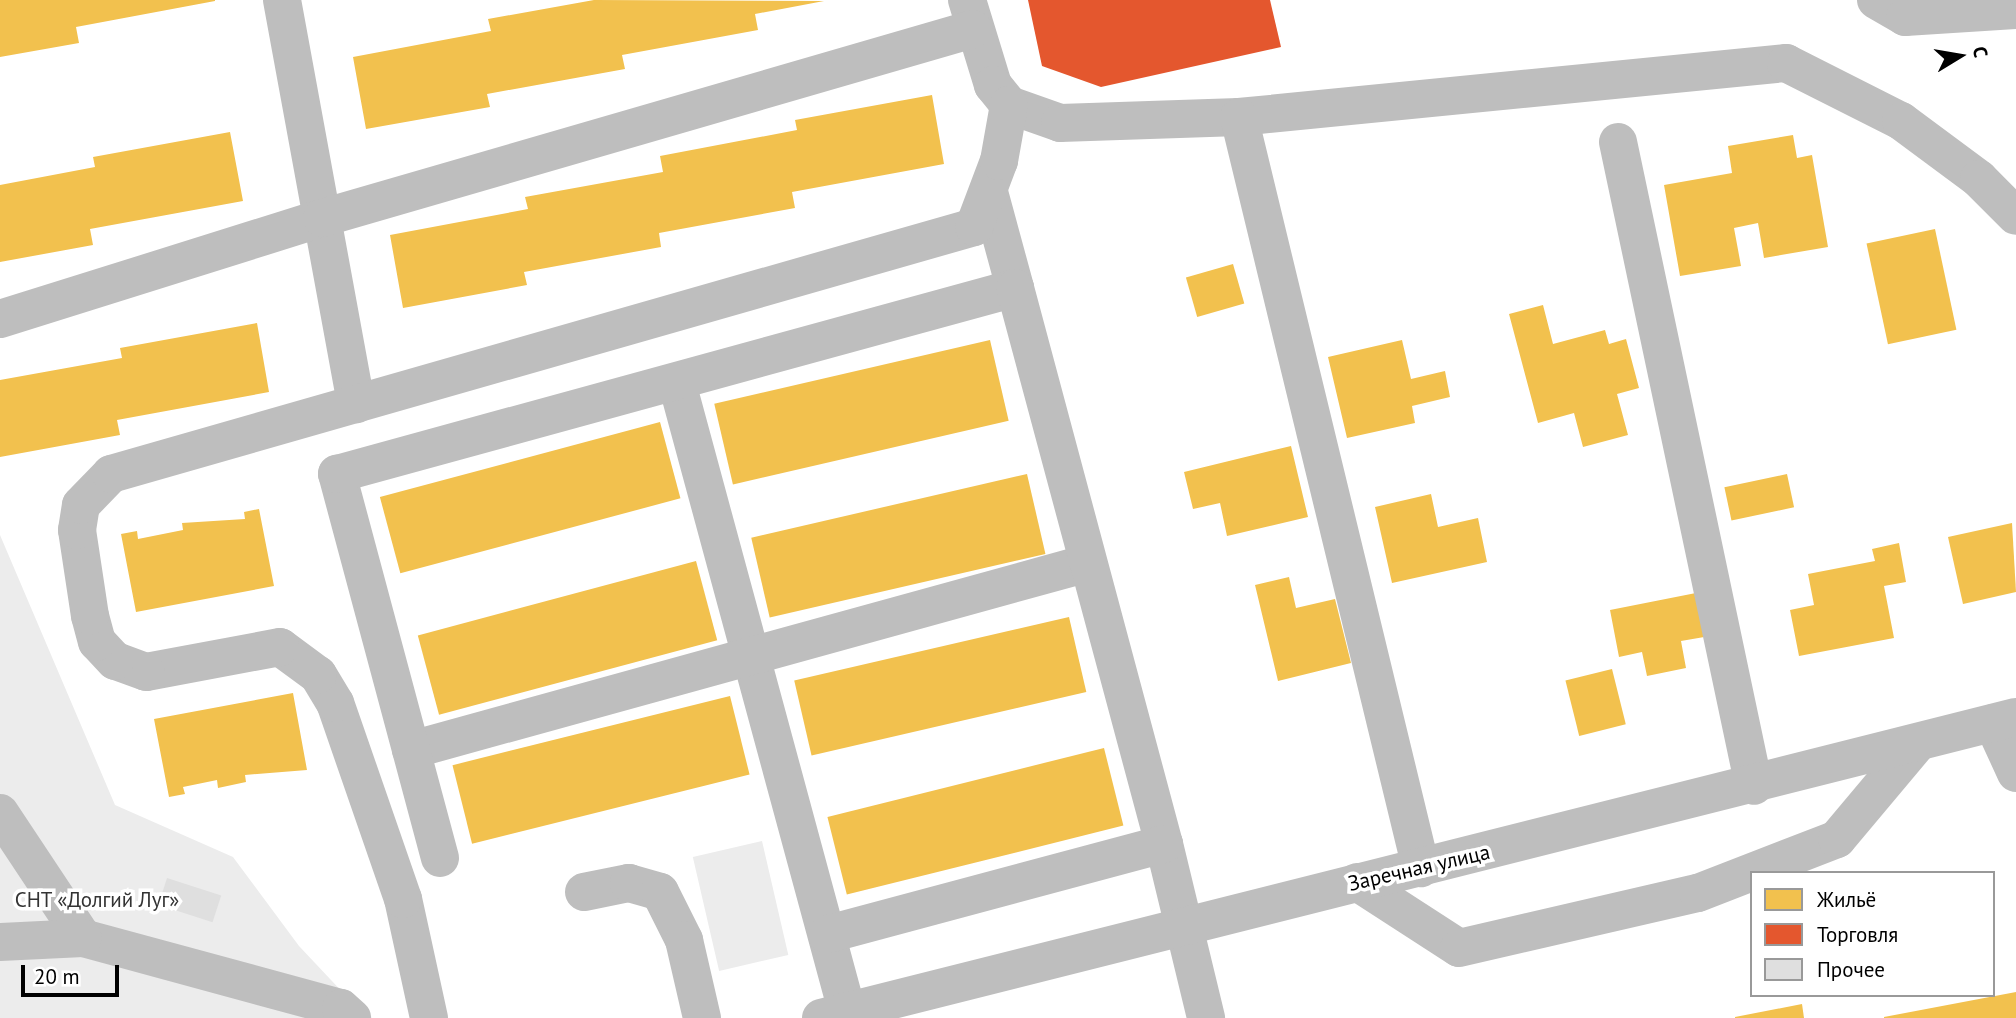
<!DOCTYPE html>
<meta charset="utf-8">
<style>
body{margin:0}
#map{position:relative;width:2016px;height:1018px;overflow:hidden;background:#fff;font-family:"PT Sans",sans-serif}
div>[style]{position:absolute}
.green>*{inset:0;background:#ececec;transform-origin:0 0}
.homes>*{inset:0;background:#f2c14e;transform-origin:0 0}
.shops>*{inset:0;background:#e4572e}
.building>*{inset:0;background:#dfdfdf;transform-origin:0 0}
.minor>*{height:38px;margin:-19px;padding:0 19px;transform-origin:19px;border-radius:19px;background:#bebebe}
span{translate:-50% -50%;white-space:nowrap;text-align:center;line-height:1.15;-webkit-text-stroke:7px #fff;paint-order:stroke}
.street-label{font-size:21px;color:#000}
.park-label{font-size:21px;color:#333}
.legend{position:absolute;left:1750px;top:871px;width:245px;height:126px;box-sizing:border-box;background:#fff;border:2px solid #999;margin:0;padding:9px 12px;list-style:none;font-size:21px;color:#000}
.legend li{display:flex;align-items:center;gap:14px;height:35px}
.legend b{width:35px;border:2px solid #999}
.north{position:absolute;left:1925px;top:21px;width:70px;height:70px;-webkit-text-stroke:5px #fff;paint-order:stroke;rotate:79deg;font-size:19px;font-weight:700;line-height:28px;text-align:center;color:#000}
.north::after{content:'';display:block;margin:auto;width:24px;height:32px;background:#000;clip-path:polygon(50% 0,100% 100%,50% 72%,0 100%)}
.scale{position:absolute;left:21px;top:965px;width:98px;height:32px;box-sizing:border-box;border:4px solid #000;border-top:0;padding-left:9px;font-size:21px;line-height:24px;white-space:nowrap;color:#000;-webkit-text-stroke:5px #fff;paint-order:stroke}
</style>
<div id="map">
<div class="green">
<i style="clip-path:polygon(0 535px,115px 805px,233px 857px,299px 946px,347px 997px,335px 1018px,0 1018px)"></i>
<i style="left:762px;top:841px;width:117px;height:71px;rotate:77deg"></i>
</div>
<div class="homes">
<i style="clip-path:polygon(0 0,215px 0,215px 1px,76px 27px,79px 43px,0 57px)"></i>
<i style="clip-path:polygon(594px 0,824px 1px,755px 14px,758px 30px,622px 55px,625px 69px,487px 94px,490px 107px,366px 129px,353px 57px,491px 31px,488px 19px)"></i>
<i style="clip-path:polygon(932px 95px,944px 164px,792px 192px,795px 208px,659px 233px,661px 247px,524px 272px,527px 285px,403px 308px,390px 235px,528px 209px,525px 197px,663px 172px,660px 156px,797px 130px,795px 120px)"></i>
<i style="clip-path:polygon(230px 132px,243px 201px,90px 229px,93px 245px,0 262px,0 185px,95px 167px,93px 157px)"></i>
<i style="clip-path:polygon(1793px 135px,1797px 158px,1812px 155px,1828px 247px,1764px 258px,1758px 223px,1734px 228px,1741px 266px,1680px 276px,1664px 185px,1732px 173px,1728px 146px)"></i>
<i style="left:1935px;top:229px;width:103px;height:70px;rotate:78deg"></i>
<i style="left:1233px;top:264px;width:41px;height:49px;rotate:74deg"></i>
<i style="clip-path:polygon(1543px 305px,1553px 344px,1605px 330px,1609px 344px,1626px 339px,1639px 388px,1617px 394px,1628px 435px,1583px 447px,1574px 413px,1538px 423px,1509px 314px)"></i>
<i style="clip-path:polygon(257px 323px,269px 392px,117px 420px,120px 435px,0 457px,0 380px,122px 358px,120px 348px)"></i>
<i style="left:990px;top:340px;width:83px;height:283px;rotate:77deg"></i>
<i style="clip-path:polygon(1402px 340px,1411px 379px,1445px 371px,1450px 397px,1412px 406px,1415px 423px,1347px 438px,1328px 357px)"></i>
<i style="left:660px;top:422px;width:79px;height:290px;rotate:75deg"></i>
<i style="clip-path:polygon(1291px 446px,1308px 517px,1227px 536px,1220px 503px,1193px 509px,1184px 472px)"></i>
<i style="left:1027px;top:474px;width:82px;height:283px;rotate:77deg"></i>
<i style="left:1787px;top:474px;width:34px;height:64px;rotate:78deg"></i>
<i style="clip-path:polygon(1431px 494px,1438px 527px,1478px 518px,1487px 562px,1392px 583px,1375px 507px)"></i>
<i style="clip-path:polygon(259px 509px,274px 586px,136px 612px,121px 534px,137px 531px,138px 539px,183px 530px,182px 523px,245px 519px,244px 512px)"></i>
<i style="clip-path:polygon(2012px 523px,2016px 592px,1963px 604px,1948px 537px)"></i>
<i style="clip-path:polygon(1899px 543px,1906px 582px,1884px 586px,1894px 638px,1799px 656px,1790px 610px,1814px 605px,1808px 574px,1875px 561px,1872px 549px)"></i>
<i style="left:696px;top:561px;width:82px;height:288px;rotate:75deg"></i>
<i style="clip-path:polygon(1289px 577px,1296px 608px,1335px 599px,1351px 663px,1278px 681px,1255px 585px)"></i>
<i style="clip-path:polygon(1701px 592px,1710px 636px,1681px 641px,1686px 668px,1647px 676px,1642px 652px,1619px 657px,1610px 610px)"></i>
<i style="left:1069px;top:617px;width:77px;height:282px;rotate:77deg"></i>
<i style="left:1612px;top:669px;width:57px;height:48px;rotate:76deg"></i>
<i style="clip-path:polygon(293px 693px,307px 770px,245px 775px,246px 782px,218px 788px,217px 780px,183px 787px,185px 794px,169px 797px,154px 719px)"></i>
<i style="left:730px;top:696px;width:81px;height:286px;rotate:76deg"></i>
<i style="left:1104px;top:748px;width:80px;height:285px;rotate:76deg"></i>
<i style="clip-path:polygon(2016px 992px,2016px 1018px,1884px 1018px,1884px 1017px)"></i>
<i style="clip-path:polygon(1802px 1004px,1804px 1018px,1735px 1018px,1735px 1017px)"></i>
</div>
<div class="shops">
<i style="clip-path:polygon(1028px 0,1270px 0,1281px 47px,1101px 87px,1042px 66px)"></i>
</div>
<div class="building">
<i style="left:167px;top:878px;width:57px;height:28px;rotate:18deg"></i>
</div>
<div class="minor">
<i style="left:282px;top:0;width:411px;rotate:79.6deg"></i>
<i style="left:967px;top:0;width:89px;rotate:73deg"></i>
<i style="left:993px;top:85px;width:26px;rotate:51deg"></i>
<i style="left:1009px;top:105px;width:54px;rotate:19.4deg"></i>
<i style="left:1060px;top:123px;width:179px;rotate:-1.9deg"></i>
<i style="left:1239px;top:117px;width:550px;rotate:-5.64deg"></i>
<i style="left:1786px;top:63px;width:129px;rotate:26.8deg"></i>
<i style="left:1901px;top:121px;width:97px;rotate:36.6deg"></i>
<i style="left:1979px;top:179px;width:52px;rotate:45deg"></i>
<i style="left:1876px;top:0;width:34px;rotate:30deg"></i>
<i style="left:1905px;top:17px;width:111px;rotate:-3.6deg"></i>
<i style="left:1239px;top:117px;width:773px;rotate:76.38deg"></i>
<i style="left:1618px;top:142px;width:658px;rotate:78.08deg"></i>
<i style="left:989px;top:192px;width:99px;rotate:74.8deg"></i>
<i style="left:0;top:319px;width:337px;rotate:-17.4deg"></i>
<i style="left:322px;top:218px;width:678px;rotate:-16.19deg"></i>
<i style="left:677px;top:383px;width:651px;rotate:74.85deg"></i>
<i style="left:1993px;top:723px;width:55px;rotate:65.3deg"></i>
<i style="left:411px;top:750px;width:702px;rotate:-15.44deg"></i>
<i style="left:0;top:813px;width:150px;rotate:56.4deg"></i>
<i style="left:83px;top:938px;width:267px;rotate:15.2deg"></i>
<i style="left:341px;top:1008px;width:15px;rotate:42deg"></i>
<i style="left:1164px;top:844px;width:179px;rotate:76.4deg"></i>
<i style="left:440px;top:858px;width:398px;rotate:-105deg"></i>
<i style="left:337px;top:474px;width:703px;rotate:-15.34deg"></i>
<i style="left:1015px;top:288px;width:576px;rotate:75deg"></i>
<i style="left:1164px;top:844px;width:349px;rotate:165deg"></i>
<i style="left:1357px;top:882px;width:121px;rotate:32.9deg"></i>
<i style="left:1459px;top:948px;width:245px;rotate:-13deg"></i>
<i style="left:1698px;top:893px;width:149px;rotate:-21.2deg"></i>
<i style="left:1837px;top:839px;width:123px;rotate:-50deg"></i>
<i style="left:584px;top:892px;width:46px;rotate:-11.3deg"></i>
<i style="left:629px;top:883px;width:32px;rotate:16deg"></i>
<i style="left:660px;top:892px;width:54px;rotate:63.4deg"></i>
<i style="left:684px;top:940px;width:80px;rotate:77deg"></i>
<i style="left:0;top:942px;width:83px;rotate:-2.8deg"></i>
<i style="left:429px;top:1018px;width:122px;rotate:-102.3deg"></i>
<i style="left:403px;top:899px;width:207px;rotate:-109.1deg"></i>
<i style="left:335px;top:703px;width:33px;rotate:-121deg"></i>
<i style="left:318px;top:675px;width:47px;rotate:-143.6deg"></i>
<i style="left:280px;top:647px;width:136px;rotate:169.4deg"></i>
<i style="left:146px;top:672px;width:33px;rotate:-160deg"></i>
<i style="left:115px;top:661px;width:26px;rotate:-133deg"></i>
<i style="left:97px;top:642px;width:27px;rotate:-105deg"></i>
<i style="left:90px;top:616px;width:87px;rotate:-98.6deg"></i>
<i style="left:77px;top:530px;width:25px;rotate:-81deg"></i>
<i style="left:81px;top:505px;width:43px;rotate:-45.9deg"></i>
<i style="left:111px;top:474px;width:898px;rotate:-15.97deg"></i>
<i style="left:974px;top:227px;width:71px;rotate:-69.3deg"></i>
<i style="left:999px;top:161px;width:57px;rotate:-79.9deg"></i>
<i style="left:821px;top:1018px;width:1232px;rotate:-14.14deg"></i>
</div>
<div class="street-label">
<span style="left:1419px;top:868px;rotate:-13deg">Заречная улица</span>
</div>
<div class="park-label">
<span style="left:97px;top:900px">СНТ «Долгий Луг»</span>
</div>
<ul class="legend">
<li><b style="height:19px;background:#f2c14e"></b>Жильё</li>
<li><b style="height:19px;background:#e4572e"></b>Торговля</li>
<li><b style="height:19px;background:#dfdfdf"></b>Прочее</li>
</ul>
<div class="north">С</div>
<div class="scale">20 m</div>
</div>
